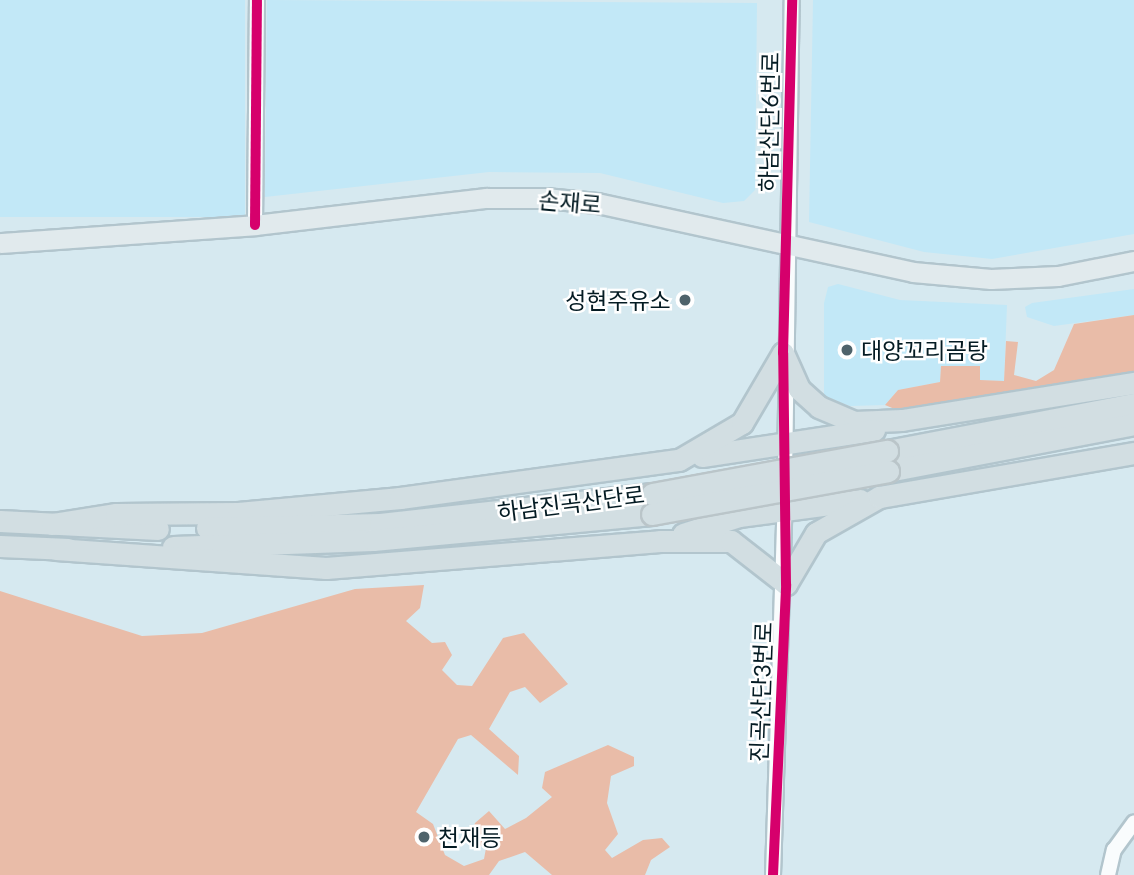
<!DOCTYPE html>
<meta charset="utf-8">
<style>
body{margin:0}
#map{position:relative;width:1134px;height:875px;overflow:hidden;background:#d6e9f0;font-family:Lato,"Noto Sans KR",sans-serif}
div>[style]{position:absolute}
.built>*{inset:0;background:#c2e8f7;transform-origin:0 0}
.forest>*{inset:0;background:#e9bca8}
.roads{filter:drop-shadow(2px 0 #b2c5cd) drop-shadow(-2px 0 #b2c5cd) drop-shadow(0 2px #b2c5cd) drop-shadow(0 -2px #b2c5cd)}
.minor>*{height:14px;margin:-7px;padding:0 7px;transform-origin:7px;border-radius:7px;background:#f9fcfd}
.major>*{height:19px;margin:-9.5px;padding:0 9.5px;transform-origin:9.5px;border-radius:9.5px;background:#e1eaed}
.highway>*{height:21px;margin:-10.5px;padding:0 10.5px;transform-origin:10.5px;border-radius:10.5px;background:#d2dee2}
.bridges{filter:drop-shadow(2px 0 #bac5c9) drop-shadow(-2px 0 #bac5c9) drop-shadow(0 2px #bac5c9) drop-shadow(0 -2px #bac5c9)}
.highway-bridge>*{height:21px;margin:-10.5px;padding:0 10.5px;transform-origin:10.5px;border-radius:10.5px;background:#d2dee2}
.cycleway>*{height:10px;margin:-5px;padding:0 5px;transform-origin:5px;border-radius:5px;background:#d6006c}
.dots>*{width:19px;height:19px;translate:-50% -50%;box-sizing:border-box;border:4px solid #fff;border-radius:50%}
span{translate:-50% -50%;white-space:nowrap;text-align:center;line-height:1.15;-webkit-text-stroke:5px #fff;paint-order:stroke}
.street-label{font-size:23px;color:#041b23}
.poi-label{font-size:23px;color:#041b23}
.right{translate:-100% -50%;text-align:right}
.left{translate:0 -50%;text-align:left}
</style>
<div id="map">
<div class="built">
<i style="left:0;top:0;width:245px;height:217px"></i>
<i style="clip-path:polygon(267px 0,757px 3px,755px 190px,744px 201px,723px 203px,600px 173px,489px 172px,265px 197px)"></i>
<i style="clip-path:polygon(813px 0,1134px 0,1134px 234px,992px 259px,924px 252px,809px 222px)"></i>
<i style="clip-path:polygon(838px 284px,900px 300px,1007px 305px,1004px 381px,980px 380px,980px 367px,941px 366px,940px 382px,898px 390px,885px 405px,850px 406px,824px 397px,824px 303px,828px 287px)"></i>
<i style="clip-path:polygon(1134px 289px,1134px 315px,1054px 326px,1027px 317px,1025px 307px,1032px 303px)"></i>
</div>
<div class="forest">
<i style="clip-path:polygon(1134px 315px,1134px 374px,897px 410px,885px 405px,898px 390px,940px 382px,941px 366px,980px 366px,980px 380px,1004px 381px,1006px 341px,1018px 342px,1014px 375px,1036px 381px,1054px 370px,1074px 324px)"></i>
<i style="clip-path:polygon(424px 585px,420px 608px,406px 621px,432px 643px,445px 642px,452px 655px,442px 670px,457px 685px,472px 686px,503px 638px,524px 633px,568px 684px,540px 703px,525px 687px,510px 692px,489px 729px,519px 756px,518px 775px,471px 735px,458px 739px,416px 812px,433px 824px,445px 855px,464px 866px,484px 859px,486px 848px,468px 840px,475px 823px,489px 811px,505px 829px,526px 818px,552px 797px,542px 788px,545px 772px,608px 745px,634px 757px,634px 766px,611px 776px,607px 803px,618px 834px,605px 850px,612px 858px,643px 840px,662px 838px,670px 847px,651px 860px,645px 875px,552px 875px,525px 852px,499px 861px,489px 875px,0 875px,0 591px,142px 636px,202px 633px,355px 589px)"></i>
</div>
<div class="roads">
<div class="minor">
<i style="left:255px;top:225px;width:225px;rotate:-89.5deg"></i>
<i style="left:785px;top:478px;width:478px;rotate:-89.2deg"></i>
<i style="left:773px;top:875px;width:373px;rotate:-88.2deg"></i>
<i style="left:1108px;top:875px;width:26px;rotate:-77deg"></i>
<i style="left:1114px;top:850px;width:34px;rotate:-54deg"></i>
</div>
<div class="major">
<i style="left:0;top:243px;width:256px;rotate:-4deg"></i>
<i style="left:255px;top:225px;width:233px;rotate:-6.7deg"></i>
<i style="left:486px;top:198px;width:59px"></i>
<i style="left:545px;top:198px;width:52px;rotate:5.5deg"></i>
<i style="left:597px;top:203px;width:323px;rotate:12.3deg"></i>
<i style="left:913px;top:272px;width:78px;rotate:5.1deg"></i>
<i style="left:991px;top:279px;width:67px;rotate:-2.6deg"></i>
<i style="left:1058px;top:276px;width:77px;rotate:-11.2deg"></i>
</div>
<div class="highway">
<i style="left:783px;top:353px;width:39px;rotate:66deg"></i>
<i style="left:799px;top:389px;width:27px;rotate:42deg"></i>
<i style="left:819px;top:407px;width:38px;rotate:23deg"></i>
<i style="left:854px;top:422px;width:48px;rotate:-2.4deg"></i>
<i style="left:902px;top:420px;width:235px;rotate:-9.1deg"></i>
<i style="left:887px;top:451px;width:251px;rotate:-10.8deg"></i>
<i style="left:702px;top:456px;width:174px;rotate:-8.6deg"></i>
<i style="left:888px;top:471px;width:250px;rotate:-10.8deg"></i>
<i style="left:0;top:521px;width:158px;rotate:2.9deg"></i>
<i style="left:52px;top:524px;width:65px;rotate:-8.9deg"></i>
<i style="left:116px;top:514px;width:122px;rotate:-0.5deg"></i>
<i style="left:238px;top:513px;width:163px;rotate:-5.3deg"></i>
<i style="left:400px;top:498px;width:282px;rotate:-7.8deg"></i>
<i style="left:679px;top:460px;width:73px;rotate:-30.4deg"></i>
<i style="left:742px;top:423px;width:81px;rotate:-59.6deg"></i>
<i style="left:207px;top:528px;width:173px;rotate:-1.3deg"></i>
<i style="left:380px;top:524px;width:274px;rotate:-6.3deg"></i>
<i style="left:683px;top:534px;width:59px;rotate:-17.8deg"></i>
<i style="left:739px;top:516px;width:122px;rotate:-7.5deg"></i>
<i style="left:0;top:546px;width:68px;rotate:2.5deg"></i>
<i style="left:173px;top:547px;width:200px;rotate:-2deg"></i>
<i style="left:373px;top:540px;width:280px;rotate:-5.3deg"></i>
<i style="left:56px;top:549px;width:271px;rotate:4deg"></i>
<i style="left:326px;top:568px;width:335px;rotate:-4.6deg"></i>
<i style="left:660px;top:541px;width:71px"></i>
<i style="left:731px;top:541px;width:70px;rotate:38deg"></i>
<i style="left:786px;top:584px;width:59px;rotate:-59.5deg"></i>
<i style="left:816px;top:533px;width:73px;rotate:-29.7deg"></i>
<i style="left:879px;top:497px;width:259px;rotate:-9.8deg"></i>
</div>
</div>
<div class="bridges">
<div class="highway-bridge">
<i style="left:652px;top:494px;width:239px;rotate:-10.4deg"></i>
<i style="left:652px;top:514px;width:240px;rotate:-10.3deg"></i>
</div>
</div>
<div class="cycleway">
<i style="left:255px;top:225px;width:225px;rotate:-89.5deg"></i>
<i style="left:773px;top:875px;width:291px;rotate:-87.4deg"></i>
<i style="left:786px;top:584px;width:231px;rotate:-90.7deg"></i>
<i style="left:783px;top:353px;width:353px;rotate:-88.5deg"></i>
</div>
<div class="dots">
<i style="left:685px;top:300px;background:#4e636b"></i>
<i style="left:847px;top:350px;background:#4e636b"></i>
<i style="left:424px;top:837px;background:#4e636b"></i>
</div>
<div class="street-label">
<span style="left:769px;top:122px;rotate:-89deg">하남산단6번로</span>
<span style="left:570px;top:202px;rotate:5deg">손재로</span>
<span style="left:571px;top:503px;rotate:-7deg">하남진곡산단로</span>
<span style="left:761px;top:692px;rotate:-88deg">진곡산단3번로</span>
</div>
<div class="poi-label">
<span class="right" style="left:671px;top:300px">성현주유소</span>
<span class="left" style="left:861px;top:350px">대양꼬리곰탕</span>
<span class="left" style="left:438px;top:837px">천재등</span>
</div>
</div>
